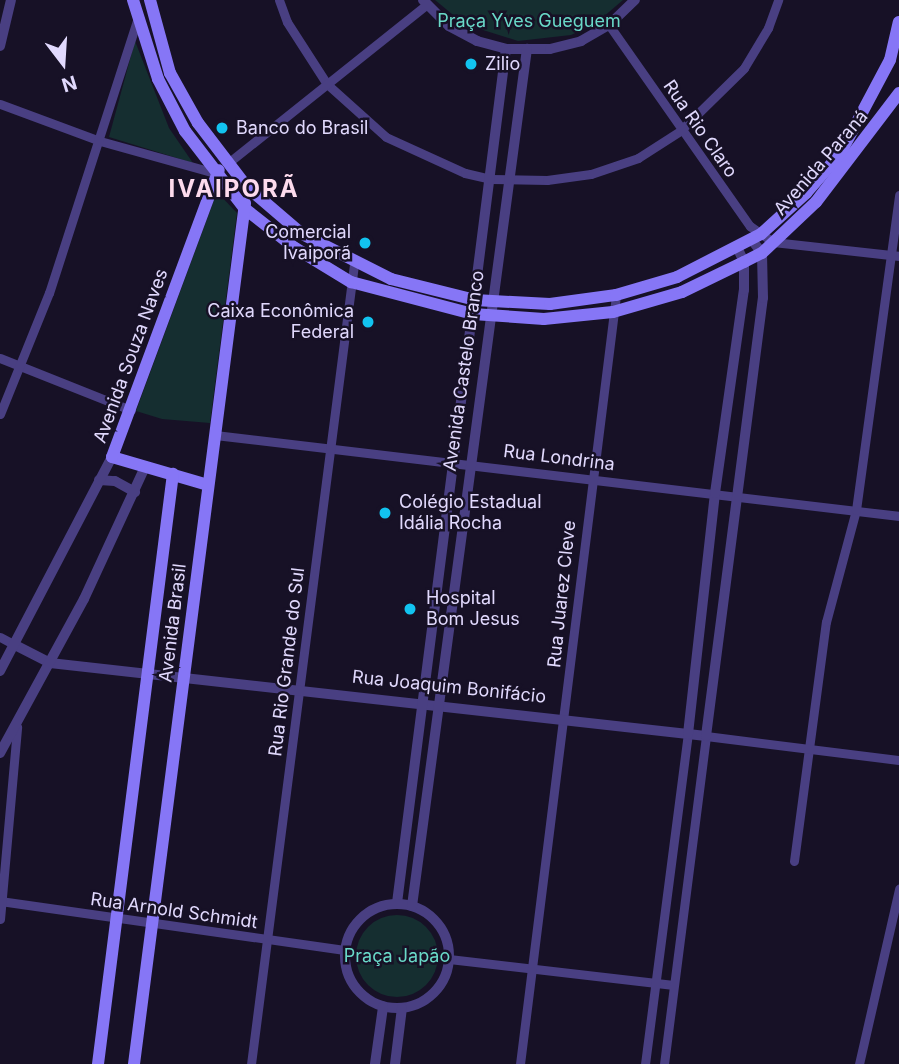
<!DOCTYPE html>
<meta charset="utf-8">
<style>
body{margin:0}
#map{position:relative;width:899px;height:1064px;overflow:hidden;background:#171126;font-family:Inter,sans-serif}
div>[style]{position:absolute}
.green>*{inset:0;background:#152e30}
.round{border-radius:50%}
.minor>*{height:9px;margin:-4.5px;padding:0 4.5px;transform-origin:4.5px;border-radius:4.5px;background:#493f82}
.tertiary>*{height:10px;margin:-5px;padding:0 5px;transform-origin:5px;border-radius:5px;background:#493f82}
.tertiary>.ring{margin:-5px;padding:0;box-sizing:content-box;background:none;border:10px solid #493f82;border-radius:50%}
.secondary>*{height:12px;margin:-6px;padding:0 6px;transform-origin:6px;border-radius:6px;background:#8676f6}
.dots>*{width:19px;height:19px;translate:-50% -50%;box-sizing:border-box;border:4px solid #171126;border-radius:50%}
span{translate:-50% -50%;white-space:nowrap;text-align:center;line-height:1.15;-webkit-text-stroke:5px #171126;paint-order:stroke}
.park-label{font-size:18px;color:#69d9c8}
.poi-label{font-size:18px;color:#e1d9fd}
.left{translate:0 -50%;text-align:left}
.right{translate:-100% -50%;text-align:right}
.street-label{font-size:18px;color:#e1d9fd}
.district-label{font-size:24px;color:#fddbed;font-weight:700;letter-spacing:2px}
.north{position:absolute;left:28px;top:28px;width:70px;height:70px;-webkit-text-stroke:5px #171126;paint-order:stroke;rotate:163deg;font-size:19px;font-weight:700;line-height:28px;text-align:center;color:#e1d9fd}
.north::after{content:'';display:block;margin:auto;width:24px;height:32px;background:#e1d9fd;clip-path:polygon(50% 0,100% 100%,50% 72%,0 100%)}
</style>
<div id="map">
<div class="green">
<i style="clip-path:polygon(435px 0,623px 0,595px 24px,571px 35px,518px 41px,464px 24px)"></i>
<i style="clip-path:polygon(135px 41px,169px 128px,193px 163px,109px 137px)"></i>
<i style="clip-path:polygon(217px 192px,237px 213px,210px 423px,162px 419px,136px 411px)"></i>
<i class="round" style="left:356px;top:915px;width:82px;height:82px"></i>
</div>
<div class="minor">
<i style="left:279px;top:0;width:23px;rotate:70deg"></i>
<i style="left:287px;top:22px;width:74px;rotate:57.2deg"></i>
<i style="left:327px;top:84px;width:79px;rotate:41.9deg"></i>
<i style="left:386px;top:137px;width:87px;rotate:24.5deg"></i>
<i style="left:465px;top:173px;width:26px;rotate:13deg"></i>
<i style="left:490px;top:179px;width:57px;rotate:1deg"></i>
<i style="left:547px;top:180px;width:44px;rotate:-7.8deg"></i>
<i style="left:591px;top:174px;width:50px;rotate:-18.8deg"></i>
<i style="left:638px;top:158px;width:50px;rotate:-32.7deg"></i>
<i style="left:680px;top:131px;width:90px;rotate:-44.5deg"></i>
<i style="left:744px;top:68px;width:47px;rotate:-59deg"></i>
<i style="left:768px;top:28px;width:30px;rotate:-70deg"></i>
<i style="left:609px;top:25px;width:246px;rotate:55deg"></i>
<i style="left:750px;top:226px;width:28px;rotate:35deg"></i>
<i style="left:773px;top:242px;width:127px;rotate:6.3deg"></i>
<i style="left:0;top:104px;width:107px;rotate:20.3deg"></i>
<i style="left:100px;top:141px;width:119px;rotate:15.5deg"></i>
<i style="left:228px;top:163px;width:253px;rotate:-38.6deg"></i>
<i style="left:0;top:358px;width:141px;rotate:21.7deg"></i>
<i style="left:0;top:414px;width:131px;rotate:-68deg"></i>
<i style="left:49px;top:293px;width:287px;rotate:-72.1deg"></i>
<i style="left:215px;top:435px;width:689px;rotate:6.75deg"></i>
<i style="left:0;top:637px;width:17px;rotate:28deg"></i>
<i style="left:794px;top:861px;width:241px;rotate:-82.4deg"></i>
<i style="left:826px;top:622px;width:116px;rotate:-75deg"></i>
<i style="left:856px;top:510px;width:318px;rotate:-82.2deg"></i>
<i style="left:0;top:901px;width:348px;rotate:8.1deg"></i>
<i style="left:0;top:919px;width:193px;rotate:-84.9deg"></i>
<i style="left:449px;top:959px;width:226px;rotate:6.6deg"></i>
<i style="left:251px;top:1064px;width:807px;rotate:-82.66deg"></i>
<i style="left:520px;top:1064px;width:775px;rotate:-82.88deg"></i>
<i style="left:645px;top:1064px;width:333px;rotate:-82.6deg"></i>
<i style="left:664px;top:1064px;width:331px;rotate:-82.7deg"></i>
<i style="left:706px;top:736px;width:194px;rotate:7.1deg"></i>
<i style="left:859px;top:1064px;width:180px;rotate:-77.1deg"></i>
</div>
<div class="tertiary">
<i style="left:423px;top:0;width:37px;rotate:45deg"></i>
<i style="left:449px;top:26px;width:32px;rotate:28deg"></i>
<i style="left:477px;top:41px;width:30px;rotate:15deg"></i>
<i style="left:506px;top:49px;width:44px"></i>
<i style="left:550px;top:49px;width:32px;rotate:-14deg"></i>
<i style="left:581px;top:41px;width:32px;rotate:-30deg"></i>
<i style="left:609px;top:25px;width:36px;rotate:-44deg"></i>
<i style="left:0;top:46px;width:47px;rotate:-76.6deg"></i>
<i style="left:99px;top:480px;width:16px;rotate:4deg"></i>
<i style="left:115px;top:481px;width:23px;rotate:29deg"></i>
<i style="left:15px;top:645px;width:39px;rotate:27deg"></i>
<i style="left:50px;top:663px;width:660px;rotate:6.35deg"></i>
<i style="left:706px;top:736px;width:442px;rotate:-82.6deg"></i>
<i style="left:763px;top:298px;width:45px;rotate:-91.3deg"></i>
<i style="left:762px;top:253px;width:16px;rotate:-128deg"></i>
<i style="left:0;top:671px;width:242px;rotate:-62.4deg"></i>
<i style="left:688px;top:734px;width:243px;rotate:-83.6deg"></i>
<i style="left:715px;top:493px;width:205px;rotate:-81.9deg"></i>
<i style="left:744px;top:290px;width:28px;rotate:-90deg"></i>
<i style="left:744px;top:262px;width:14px;rotate:-115deg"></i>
<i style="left:0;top:753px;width:175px;rotate:-61.4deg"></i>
<i style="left:84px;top:599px;width:145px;rotate:-65.2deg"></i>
<i style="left:397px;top:903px;width:861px;rotate:-82.73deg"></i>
<i class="ring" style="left:345px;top:904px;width:94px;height:94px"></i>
<i style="left:412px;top:906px;width:865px;rotate:-82.36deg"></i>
<i style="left:375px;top:1064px;width:58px;rotate:-82deg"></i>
<i style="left:395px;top:1064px;width:56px;rotate:-82.9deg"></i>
</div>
<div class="secondary">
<i style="left:133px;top:0;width:83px;rotate:72.4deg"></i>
<i style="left:158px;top:79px;width:59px;rotate:62.6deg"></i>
<i style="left:185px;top:131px;width:97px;rotate:52.5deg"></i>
<i style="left:244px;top:208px;width:65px;rotate:38.1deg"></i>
<i style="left:295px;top:248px;width:66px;rotate:31.3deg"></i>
<i style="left:351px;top:282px;width:126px;rotate:14.7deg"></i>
<i style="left:473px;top:314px;width:71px;rotate:4deg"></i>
<i style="left:544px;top:319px;width:69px;rotate:-5.8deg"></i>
<i style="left:613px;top:312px;width:72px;rotate:-16.2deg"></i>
<i style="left:682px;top:292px;width:69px;rotate:-25.8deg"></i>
<i style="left:744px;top:262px;width:20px;rotate:-27deg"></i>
<i style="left:762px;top:253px;width:74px;rotate:-43.4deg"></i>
<i style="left:816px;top:202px;width:137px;rotate:-52.7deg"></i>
<i style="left:150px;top:0;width:76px;rotate:74.7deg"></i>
<i style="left:170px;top:73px;width:57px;rotate:60.8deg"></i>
<i style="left:198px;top:123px;width:81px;rotate:52.6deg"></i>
<i style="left:247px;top:187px;width:72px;rotate:40.5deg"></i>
<i style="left:302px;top:234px;width:100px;rotate:26.8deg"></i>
<i style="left:391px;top:279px;width:87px;rotate:14deg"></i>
<i style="left:475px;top:300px;width:75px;rotate:3.1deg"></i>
<i style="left:550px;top:304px;width:67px;rotate:-7.8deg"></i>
<i style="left:616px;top:295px;width:64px;rotate:-16.4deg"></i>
<i style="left:677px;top:277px;width:94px;rotate:-27.1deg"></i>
<i style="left:761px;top:234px;width:61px;rotate:-42.3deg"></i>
<i style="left:806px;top:193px;width:52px;rotate:-48.9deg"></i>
<i style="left:840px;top:154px;width:106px;rotate:-62deg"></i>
<i style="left:890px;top:60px;width:39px;rotate:-77deg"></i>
<i style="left:208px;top:485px;width:100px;rotate:-163.7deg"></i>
<i style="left:112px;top:457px;width:306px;rotate:-69.6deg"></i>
<i style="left:98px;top:1064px;width:595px;rotate:-82.76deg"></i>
<i style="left:134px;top:1064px;width:868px;rotate:-82.65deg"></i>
</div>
<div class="dots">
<i style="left:471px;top:64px;background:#12c3f0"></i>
<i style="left:222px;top:128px;background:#12c3f0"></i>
<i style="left:365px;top:243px;background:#12c3f0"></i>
<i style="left:368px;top:322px;background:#12c3f0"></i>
<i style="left:385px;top:513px;background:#12c3f0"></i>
<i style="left:410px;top:609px;background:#12c3f0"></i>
</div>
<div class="park-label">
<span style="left:529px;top:21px">Praça Yves Gueguem</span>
<span style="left:397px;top:956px">Praça Japão</span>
</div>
<div class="poi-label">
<span class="left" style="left:485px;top:64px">Zilio</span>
<span class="left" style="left:236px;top:128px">Banco do Brasil</span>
<span class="right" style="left:351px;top:243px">Comercial<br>Ivaiporã</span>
<span class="right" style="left:354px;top:322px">Caixa Econômica<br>Federal</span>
<span class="left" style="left:399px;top:513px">Colégio Estadual<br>Idália Rocha</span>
<span class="left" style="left:426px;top:609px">Hospital<br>Bom Jesus</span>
</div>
<div class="street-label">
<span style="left:700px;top:129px;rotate:55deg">Rua Rio Claro</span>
<span style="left:821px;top:163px;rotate:-49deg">Avenida Paraná</span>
<span style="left:131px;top:356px;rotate:-70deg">Avenida Souza Naves</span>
<span style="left:464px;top:371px;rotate:-82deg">Avenida Castelo Branco</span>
<span style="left:559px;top:458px;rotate:7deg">Rua Londrina</span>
<span style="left:562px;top:594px;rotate:-84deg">Rua Juarez Cleve</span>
<span style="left:173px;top:623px;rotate:-83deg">Avenida Brasil</span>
<span style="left:287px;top:662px;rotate:-83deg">Rua Rio Grande do Sul</span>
<span style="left:449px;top:687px;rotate:6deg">Rua Joaquim Bonifácio</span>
<span style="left:174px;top:911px;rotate:8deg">Rua Arnold Schmidt</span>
</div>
<div class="district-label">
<span style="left:234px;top:189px">IVAIPORÃ</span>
</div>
<div class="north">N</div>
</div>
